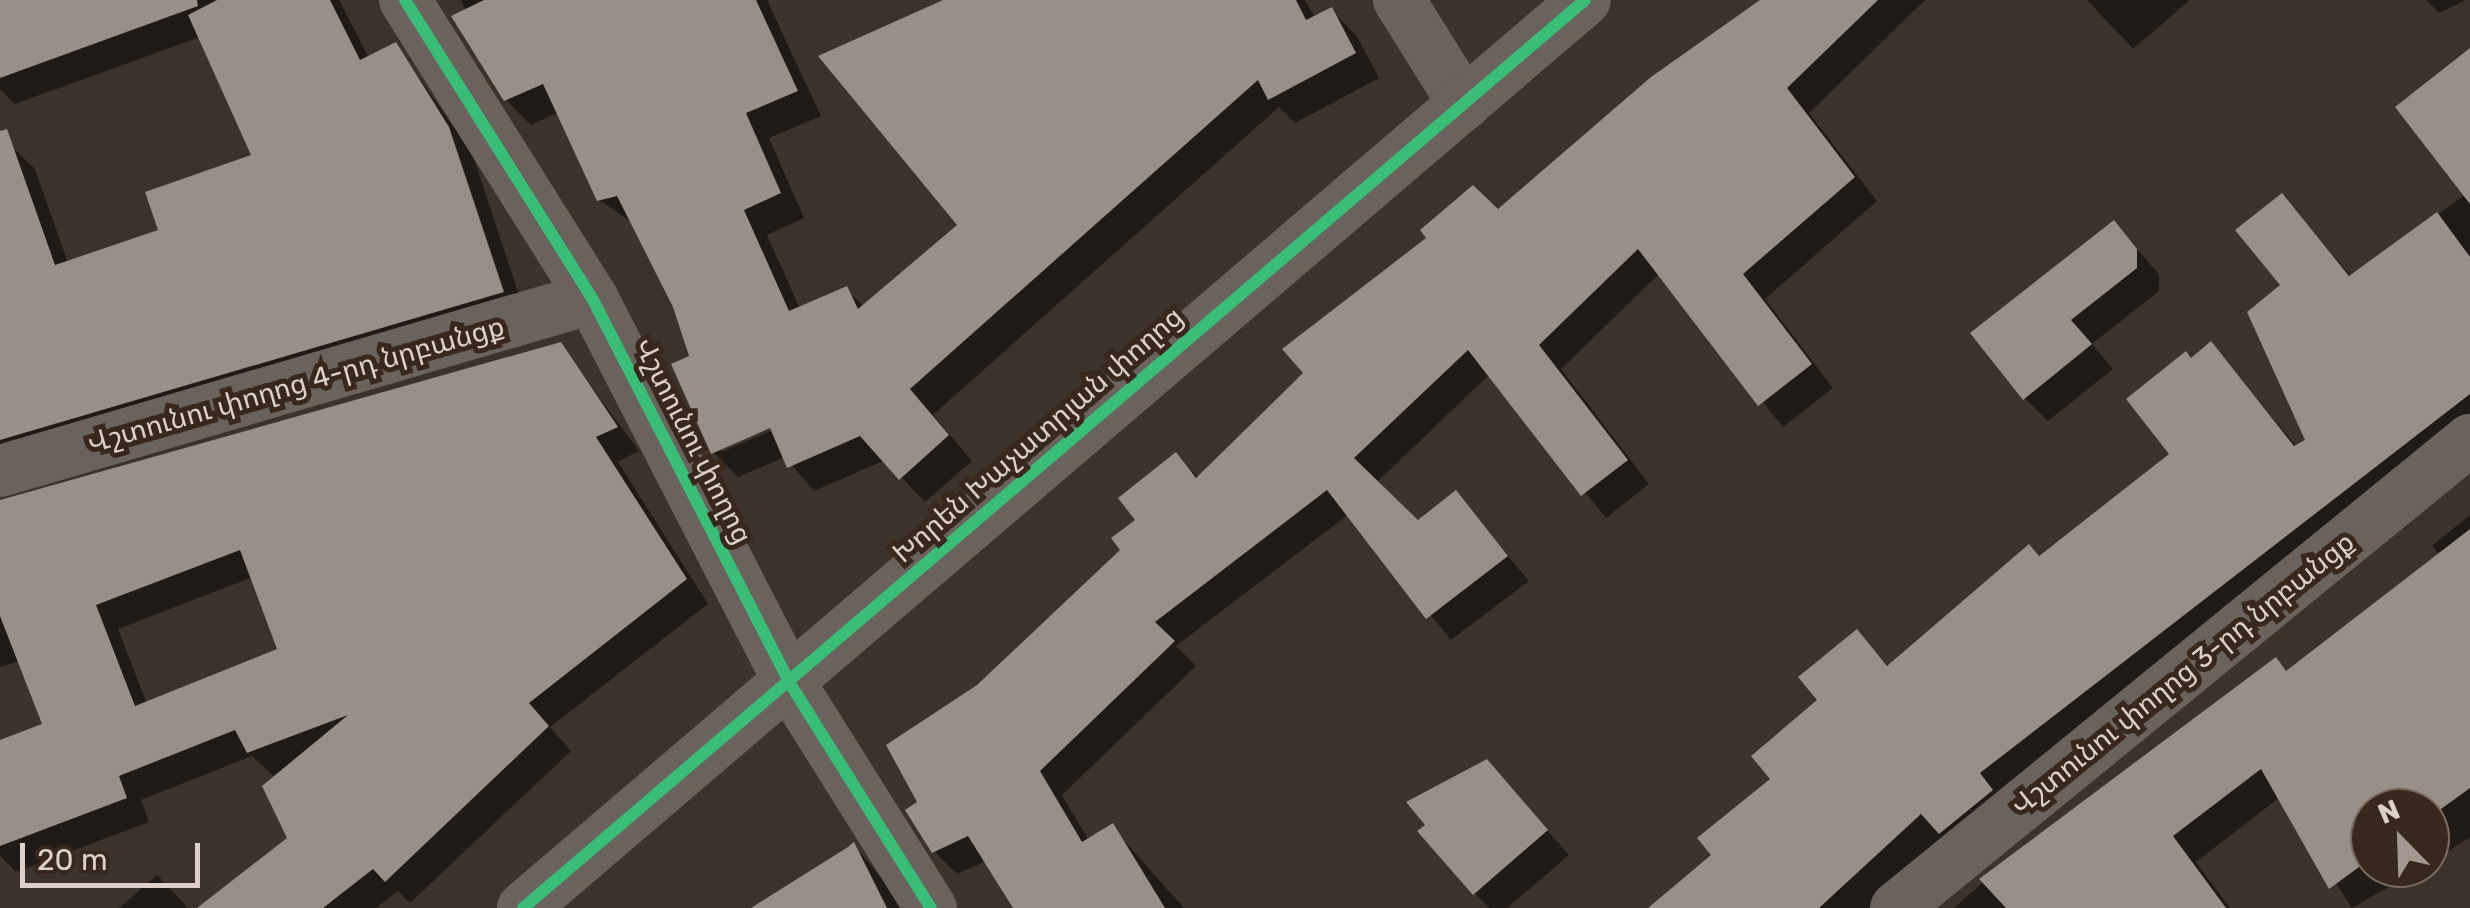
<!DOCTYPE html>
<meta charset="utf-8">
<style>
body{margin:0}
#map{position:relative;width:2470px;height:908px;overflow:hidden;background:#3c322c;font-family:Rubik,"Noto Sans Armenian",sans-serif}
div>[style]{position:absolute}
.shadow>*{inset:0;background:#0007}
.building>*{inset:0;background:#988f89}
.street>*{height:52px;margin:-26px;padding:0 26px;transform-origin:26px;border-radius:26px;background:#6a625c}
.cycleway>*{height:12px;margin:-6px;padding:0 6px;transform-origin:6px;border-radius:6px;background:#3abd76}
span{translate:-50% -50%;white-space:nowrap;text-align:center;line-height:1.15;-webkit-text-stroke:10px #38271c;paint-order:stroke}
.street-label{font-size:28px;color:#dcd0c9}
.north{position:absolute;left:2350px;top:788px;width:100px;height:100px;box-sizing:border-box;background:#38271c;border:2px solid #7a6b61;border-radius:50%;rotate:337deg;font-size:28px;font-weight:700;line-height:40px;text-align:center;color:#dcd0c9}
.north::after{content:'';display:block;margin:auto;width:35px;height:45px;background:#a49992;clip-path:polygon(50% 0,100% 100%,50% 72%,0 100%)}
.scale{position:absolute;left:20px;top:843px;width:180px;height:45px;box-sizing:border-box;border:5px solid #dcd0c9;border-top:0;padding-left:12px;font-size:30px;line-height:35px;white-space:nowrap;color:#dcd0c9;-webkit-text-stroke:8px #38271c;paint-order:stroke}
</style>
<div id="map">
<div class="shadow">
<i style="clip-path:polygon(0 0,339px 0,369px 58px,396px 45px,472px 153px,526px 316px,0 481px,0 149px,11px 146px,35px 169px,68px 263px,161px 231px,255px 157px,200px 37px,15px 104px,0 89px)"></i>
<i style="clip-path:polygon(evenodd,461px 0,767px 0,821px 116px,769px 138px,804px 218px,767px 235px,800px 309px,846px 289px,864px 307px,960px 226px,950px 0,1305px 0,1315px 18px,1331px 10px,1356px 35px,1379px 78px,1295px 123px,1279px 107px,933px 415px,972px 461px,925px 502px,885px 460px,814px 491px,785px 457px,738px 477px,713px 452px,676px 306px,633px 223px,599px 200px,559px 112px,531px 125px,506px 100px,461px 0,781px 421px,783px 426px,721px 452px,721px 447px,781px 421px)"></i>
<i style="clip-path:polygon(1763px 0,1925px 0,1809px 113px,1877px 201px,1765px 299px,1833px 388px,1783px 427px,1660px 273px,1561px 369px,1649px 484px,1606px 518px,1490px 374px,1376px 483px,1418px 523px,1456px 493px,1529px 581px,1451px 640px,1349px 514px,1176px 646px,1196px 666px,1062px 795px,1089px 841px,1112px 827px,1184px 908px,1015px 908px,986px 861px,957px 874px,934px 851px,920px 803px,978px 687px,1124px 550px,1176px 456px,1199px 478px,1498px 213px)"></i>
<i style="clip-path:polygon(2087px 0,2190px 0,2133px 49px)"></i>
<i style="clip-path:polygon(2426px 0,2466px 0,2439px 13px)"></i>
<i style="clip-path:polygon(2470px 51px,2470px 431px,1868px 908px,1652px 908px,1714px 856px,1773px 779px,1857px 633px,1889px 667px,2173px 455px,2191px 360px,2211px 345px,2297px 447px,2308px 441px,2284px 286px,2282px 196px,2352px 277px,2466px 194px)"></i>
<i style="clip-path:polygon(2114px 223px,2159px 274px,2159px 291px,2092px 344px,2113px 369px,2048px 421px,2025px 398px)"></i>
<i style="clip-path:polygon(evenodd,560px 345px,639px 451px,618px 462px,708px 604px,550px 727px,571px 751px,410px 903px,398px 891px,376px 908px,201px 908px,290px 839px,275px 778px,252px 756px,141px 800px,149px 822px,16px 872px,0 856px,0 743px,45px 726px,20px 661px,0 667px,0 502px,560px 345px,253px 577px,281px 650px,147px 704px,118px 629px,253px 577px)"></i>
<i style="clip-path:polygon(2470px 515px,2470px 837px,2430px 863px,2430px 808px,2370px 808px,2370px 868px,2422px 868px,2352px 908px,2280px 797px,2196px 862px,2230px 908px,1954px 908px,2031px 840px,2275px 661px,2288px 673px,2440px 555px,2432px 546px)"></i>
<i style="clip-path:polygon(1487px 762px,1569px 855px,1507px 908px,1489px 908px,1475px 893px)"></i>
<i style="clip-path:polygon(854px 845px,906px 908px,755px 908px)"></i>
<i style="clip-path:polygon(157px 875px,188px 908px,119px 908px)"></i>
</div>
<div class="building">
<i style="clip-path:polygon(0 0,197px 0,198px 6px,0 78px)"></i>
<i style="clip-path:polygon(217px 0,330px 0,360px 60px,396px 42px,449px 127px,504px 292px,0 440px,0 131px,7px 129px,55px 265px,158px 230px,145px 192px,251px 155px,188px 15px)"></i>
<i style="clip-path:polygon(484px 0,756px 0,798px 91px,746px 113px,781px 193px,744px 210px,789px 311px,847px 286px,858px 309px,957px 225px,818px 56px,943px 0,1296px 0,1306px 20px,1332px 7px,1356px 53px,1268px 100px,1258px 80px,910px 389px,949px 435px,899px 480px,860px 436px,787px 468px,770px 428px,711px 454px,671px 364px,689px 356px,673px 307px,617px 196px,597px 201px,543px 84px,504px 101px,451px 16px)"></i>
<i style="clip-path:polygon(1760px 0,1878px 0,1787px 88px,1855px 177px,1743px 274px,1812px 364px,1758px 406px,1638px 249px,1539px 345px,1628px 460px,1581px 496px,1468px 350px,1354px 458px,1418px 520px,1456px 490px,1508px 556px,1426px 619px,1327px 490px,1155px 622px,1175px 641px,1040px 771px,1082px 842px,1113px 823px,1165px 908px,1013px 908px,968px 836px,932px 853px,905px 810px,917px 802px,886px 745px,977px 685px,1120px 550px,1111px 538px,1135px 520px,1118px 498px,1176px 452px,1196px 478px,1303px 373px,1282px 349px,1426px 238px,1420px 230px,1473px 185px,1498px 209px,1651px 77px)"></i>
<i style="clip-path:polygon(2470px 48px,2470px 204px,2395px 107px)"></i>
<i style="clip-path:polygon(2282px 193px,2349px 276px,2437px 212px,2470px 257px,2470px 394px,1980px 773px,1993px 790px,1939px 834px,1921px 814px,1819px 908px,1648px 908px,1711px 855px,1697px 838px,1770px 779px,1751px 756px,1817px 700px,1798px 677px,1857px 629px,1887px 666px,2029px 544px,2039px 556px,2169px 454px,2126px 399px,2186px 351px,2191px 358px,2211px 341px,2294px 446px,2305px 440px,2247px 312px,2280px 285px,2235px 230px)"></i>
<i style="clip-path:polygon(2114px 220px,2137px 249px,2137px 268px,2071px 320px,2092px 344px,2023px 400px,1970px 333px)"></i>
<i style="clip-path:polygon(evenodd,561px 342px,618px 427px,596px 437px,687px 579px,529px 703px,549px 726px,385px 882px,373px 869px,323px 908px,197px 908px,287px 838px,262px 786px,348px 715px,247px 753px,235px 730px,119px 776px,127px 798px,0 846px,0 740px,42px 724px,0 616px,0 500px,561px 342px,240px 550px,277px 649px,135px 706px,96px 605px,240px 550px)"></i>
<i style="clip-path:polygon(2470px 529px,2470px 788px,2430px 817px,2430px 808px,2370px 808px,2370px 859px,2329px 889px,2261px 769px,2173px 836px,2226px 908px,2006px 908px,1979px 879px,2276px 657px,2286px 671px)"></i>
<i style="clip-path:polygon(1487px 759px,1548px 830px,1473px 895px,1417px 831px,1425px 825px,1406px 802px)"></i>
<i style="clip-path:polygon(854px 842px,887px 908px,751px 908px,848px 847px)"></i>
</div>
<div class="street">
<i style="left:405px;top:0;width:352px;rotate:57.9deg"></i>
<i style="left:592px;top:298px;width:432px;rotate:62.8deg"></i>
<i style="left:789px;top:682px;width:267px;rotate:57.9deg"></i>
<i style="left:1399px;top:0;width:123px;rotate:58deg"></i>
<i style="left:0;top:471px;width:617px;rotate:-16.29deg"></i>
<i style="left:523px;top:908px;width:1397px;rotate:-40.53deg"></i>
<i style="left:1896px;top:908px;width:741px;rotate:-39.19deg"></i>
</div>
<div class="cycleway">
<i style="left:405px;top:0;width:352px;rotate:57.9deg"></i>
<i style="left:592px;top:298px;width:432px;rotate:62.8deg"></i>
<i style="left:789px;top:682px;width:267px;rotate:57.9deg"></i>
<i style="left:523px;top:908px;width:1397px;rotate:-40.53deg"></i>
</div>
<div class="street-label">
<span style="left:296px;top:385px;rotate:-16deg">Վշտունու փողոց 4-րդ նրբանցք</span>
<span style="left:1038px;top:435px;rotate:-41deg">Խորեն Խաչատրյան փողոց</span>
<span style="left:693px;top:441px;rotate:63deg">Վշտունու փողոց</span>
<span style="left:2183px;top:674px;rotate:-39deg">Վշտունու փողոց 3-րդ նրբանցք</span>
</div>
<div class="north">N</div>
<div class="scale">20 m</div>
</div>
